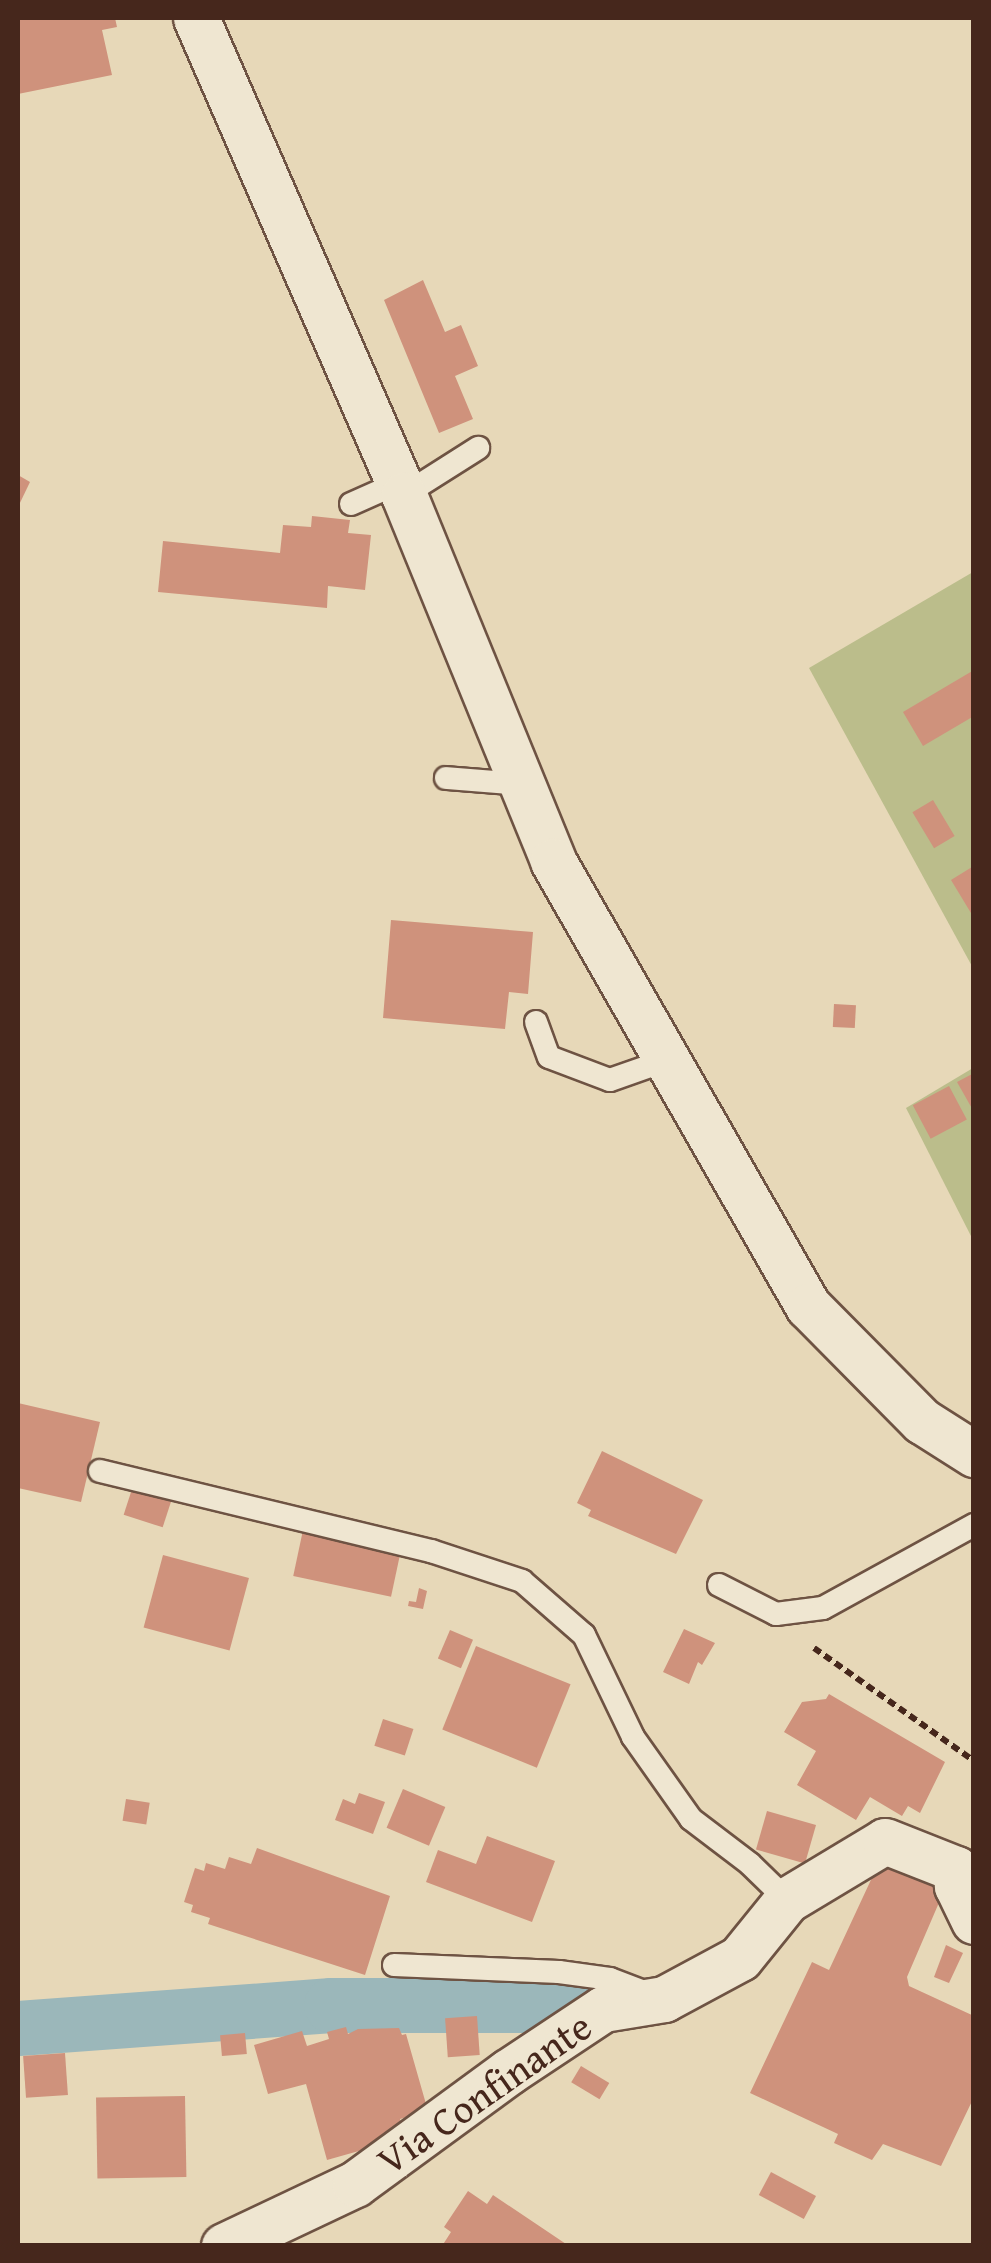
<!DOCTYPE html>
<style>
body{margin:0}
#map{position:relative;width:991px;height:2263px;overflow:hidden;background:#e7d8b8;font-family:"Gentium Book Plus",serif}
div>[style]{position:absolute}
.green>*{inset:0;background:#bbbd8b}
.canal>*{height:55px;margin:-27.5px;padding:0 27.5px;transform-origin:27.5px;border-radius:27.5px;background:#9bb7ba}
.building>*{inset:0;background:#cf927c;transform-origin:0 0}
.path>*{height:6px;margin-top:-3px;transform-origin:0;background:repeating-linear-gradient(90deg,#46271c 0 8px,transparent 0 13px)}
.roads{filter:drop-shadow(2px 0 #6e5343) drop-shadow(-2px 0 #6e5343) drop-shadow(0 2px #6e5343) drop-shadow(0 -2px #6e5343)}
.service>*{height:22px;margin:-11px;padding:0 11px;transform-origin:11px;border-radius:11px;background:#efe6d1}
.minor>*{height:45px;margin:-22.5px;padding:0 22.5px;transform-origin:22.5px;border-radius:22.5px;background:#efe6d1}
span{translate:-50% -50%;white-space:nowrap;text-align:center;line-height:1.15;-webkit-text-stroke:10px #efe6d1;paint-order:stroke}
.street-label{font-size:40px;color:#46271c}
.frame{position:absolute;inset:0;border:20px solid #46271c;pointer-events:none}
</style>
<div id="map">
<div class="green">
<i style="clip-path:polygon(973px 572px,973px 968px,809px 668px)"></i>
<i style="clip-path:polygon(973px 1068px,973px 1240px,906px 1108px)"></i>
</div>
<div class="canal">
<i style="left:18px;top:2028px;width:314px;rotate:-4.2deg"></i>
<i style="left:331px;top:2005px;width:262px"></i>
</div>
<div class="building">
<i style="clip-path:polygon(18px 18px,115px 18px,117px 27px,102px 30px,112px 75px,18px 94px)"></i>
<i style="clip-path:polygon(423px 280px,445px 332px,461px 325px,478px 366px,455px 376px,473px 419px,439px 433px,384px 300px)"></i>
<i style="clip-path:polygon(18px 475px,30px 482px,18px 507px)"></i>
<i style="clip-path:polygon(312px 516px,350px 520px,348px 533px,371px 535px,365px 590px,328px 586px,327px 608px,158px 592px,163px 541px,280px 553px,283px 525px,311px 527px)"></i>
<i style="clip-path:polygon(974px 670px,974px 716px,923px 746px,903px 712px)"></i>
<i style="left:933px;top:800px;width:42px;height:24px;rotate:59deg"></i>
<i style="clip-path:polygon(972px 867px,974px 870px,974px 918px,951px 880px)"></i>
<i style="clip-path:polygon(391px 920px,533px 932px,528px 994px,509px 992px,505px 1029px,383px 1018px)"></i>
<i style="left:834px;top:1004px;width:22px;height:23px;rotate:3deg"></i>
<i style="clip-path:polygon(974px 1073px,974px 1112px,957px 1082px)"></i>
<i style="left:949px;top:1086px;width:38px;height:41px;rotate:62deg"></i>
<i style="clip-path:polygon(18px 1403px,100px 1422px,81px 1502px,18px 1488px)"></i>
<i style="clip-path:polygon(602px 1451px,703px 1500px,676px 1554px,588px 1516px,591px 1510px,577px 1503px)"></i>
<i style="left:132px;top:1489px;width:41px;height:27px;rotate:18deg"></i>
<i style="left:303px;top:1530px;width:100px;height:47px;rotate:12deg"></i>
<i style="left:163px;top:1555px;width:89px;height:75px;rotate:15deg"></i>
<i style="clip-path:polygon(419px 1588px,427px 1591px,423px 1609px,408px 1606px,409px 1601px,416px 1602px)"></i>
<i style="clip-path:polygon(684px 1629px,715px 1643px,702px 1665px,698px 1662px,689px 1684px,663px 1672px)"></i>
<i style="left:450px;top:1630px;width:25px;height:31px;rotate:23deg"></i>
<i style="left:476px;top:1646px;width:102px;height:90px;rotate:22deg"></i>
<i style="clip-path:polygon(829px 1694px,945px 1762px,920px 1813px,908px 1806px,902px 1816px,870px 1797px,856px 1820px,797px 1785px,816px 1751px,784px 1732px,802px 1702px,826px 1699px)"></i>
<i style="left:383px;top:1719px;width:32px;height:28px;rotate:18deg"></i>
<i style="left:403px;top:1789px;width:46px;height:42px;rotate:23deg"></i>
<i style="clip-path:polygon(359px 1793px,385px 1802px,373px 1834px,335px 1820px,343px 1799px,355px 1804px)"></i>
<i style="left:126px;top:1799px;width:24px;height:22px;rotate:9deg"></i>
<i style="left:767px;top:1811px;width:51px;height:40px;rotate:16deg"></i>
<i style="clip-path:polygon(487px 1836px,555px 1861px,532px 1922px,426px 1882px,438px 1850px,476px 1864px)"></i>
<i style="clip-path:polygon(257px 1848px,390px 1896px,365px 1975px,208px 1924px,210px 1918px,191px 1912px,193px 1905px,184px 1902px,195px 1868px,204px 1871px,206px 1863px,225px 1869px,229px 1857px,251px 1864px)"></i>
<i style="clip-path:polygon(883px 1854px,947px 1884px,907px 1977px,909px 1986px,974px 2016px,974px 2097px,941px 2166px,883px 2144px,872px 2160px,834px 2143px,838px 2134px,750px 2093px,812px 1962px,829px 1970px)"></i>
<i style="clip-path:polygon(946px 1945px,963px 1953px,949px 1983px,934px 1977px)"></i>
<i style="left:477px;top:2016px;width:39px;height:32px;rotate:86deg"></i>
<i style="clip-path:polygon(346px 2027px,348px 2034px,358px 2029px,399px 2028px,402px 2035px,406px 2034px,428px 2111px,400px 2119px,403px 2132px,380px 2145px,327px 2160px,306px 2084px,268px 2094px,254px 2045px,302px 2031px,307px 2046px,329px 2039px,327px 2032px)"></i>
<i style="left:245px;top:2033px;width:21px;height:25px;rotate:85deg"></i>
<i style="left:65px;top:2053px;width:42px;height:42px;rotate:86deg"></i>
<i style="left:581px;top:2066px;width:33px;height:19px;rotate:31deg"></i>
<i style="left:185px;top:2096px;width:81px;height:89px;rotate:89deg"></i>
<i style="left:771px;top:2172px;width:51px;height:26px;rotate:28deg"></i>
<i style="clip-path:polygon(468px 2191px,487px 2204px,493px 2195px,569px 2246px,442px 2246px,451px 2232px,444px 2227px)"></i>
</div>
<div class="path">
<i style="left:814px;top:1648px;width:196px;rotate:35.2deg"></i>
</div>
<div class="roads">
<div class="service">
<i style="left:404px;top:495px;width:88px;rotate:-32.4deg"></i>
<i style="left:351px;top:504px;width:51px;rotate:-24.1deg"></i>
<i style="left:446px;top:778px;width:75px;rotate:4.6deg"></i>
<i style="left:536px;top:1022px;width:37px;rotate:70deg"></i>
<i style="left:549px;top:1057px;width:65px;rotate:20.7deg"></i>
<i style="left:610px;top:1080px;width:60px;rotate:-19.3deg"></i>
<i style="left:100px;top:1471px;width:341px;rotate:13.6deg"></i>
<i style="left:431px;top:1551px;width:96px;rotate:18.2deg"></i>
<i style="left:522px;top:1581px;width:82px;rotate:41.1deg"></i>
<i style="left:584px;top:1635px;width:113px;rotate:64.3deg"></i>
<i style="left:633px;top:1737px;width:100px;rotate:54.7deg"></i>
<i style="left:691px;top:1819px;width:74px;rotate:37.3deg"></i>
<i style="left:750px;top:1864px;width:52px;rotate:44.2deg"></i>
<i style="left:719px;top:1585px;width:64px;rotate:27deg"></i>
<i style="left:776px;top:1614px;width:47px;rotate:-7.3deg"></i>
<i style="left:823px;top:1608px;width:172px;rotate:-28.8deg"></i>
<i style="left:394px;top:1965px;width:165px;rotate:2.4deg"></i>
<i style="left:559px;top:1972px;width:51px;rotate:7.8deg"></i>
<i style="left:610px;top:1979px;width:40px;rotate:21deg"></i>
</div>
<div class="minor">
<i style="left:196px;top:18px;width:520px;rotate:66.44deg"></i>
<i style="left:404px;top:495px;width:395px;rotate:67.8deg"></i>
<i style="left:553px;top:861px;width:513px;rotate:60.19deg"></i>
<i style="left:808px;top:1306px;width:162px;rotate:45.3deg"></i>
<i style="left:922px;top:1421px;width:62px;rotate:32.4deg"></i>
<i style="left:224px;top:2246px;width:145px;rotate:-25.3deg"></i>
<i style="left:355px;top:2184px;width:190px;rotate:-36.2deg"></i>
<i style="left:508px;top:2072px;width:114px;rotate:-33.6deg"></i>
<i style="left:603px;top:2009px;width:62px;rotate:-9.3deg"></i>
<i style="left:664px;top:1999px;width:86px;rotate:-28.3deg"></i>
<i style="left:740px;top:1958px;width:75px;rotate:-51deg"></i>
<i style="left:787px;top:1900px;width:114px;rotate:-31deg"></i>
<i style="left:885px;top:1841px;width:76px;rotate:21.5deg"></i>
<i style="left:956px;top:1869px;width:17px;rotate:87deg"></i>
<i style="left:957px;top:1886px;width:39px;rotate:64deg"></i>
</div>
</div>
<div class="street-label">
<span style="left:484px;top:2093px;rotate:-35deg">Via Confinante</span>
</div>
<div class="frame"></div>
</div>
